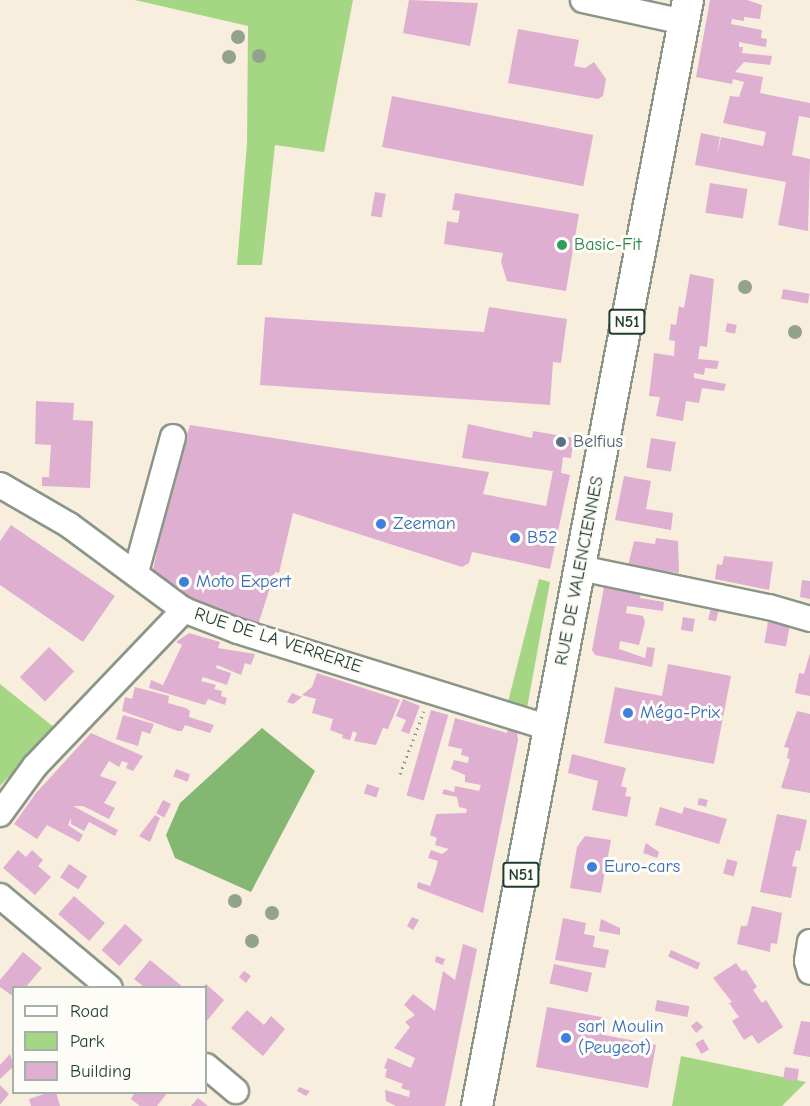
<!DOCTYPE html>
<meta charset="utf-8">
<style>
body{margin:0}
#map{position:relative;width:810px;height:1106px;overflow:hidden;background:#f8eedd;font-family:"Comic Neue",sans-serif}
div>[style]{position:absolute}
.green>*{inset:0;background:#a5d684}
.forest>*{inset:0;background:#84b772}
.building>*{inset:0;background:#deafd1;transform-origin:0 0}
.path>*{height:3px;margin-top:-1.5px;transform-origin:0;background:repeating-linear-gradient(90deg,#8c9688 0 1.5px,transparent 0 6px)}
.roads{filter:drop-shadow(2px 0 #8c9688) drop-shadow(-2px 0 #8c9688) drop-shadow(0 2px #8c9688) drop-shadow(0 -2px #8c9688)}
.minor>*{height:24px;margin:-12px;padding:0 12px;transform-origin:12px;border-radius:12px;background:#fff}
.major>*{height:30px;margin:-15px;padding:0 15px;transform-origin:15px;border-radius:15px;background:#fff}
.trees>*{width:14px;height:14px;margin:-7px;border-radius:50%;background:#93a28b}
.dots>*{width:16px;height:16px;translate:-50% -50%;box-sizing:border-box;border:3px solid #fdfcf7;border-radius:50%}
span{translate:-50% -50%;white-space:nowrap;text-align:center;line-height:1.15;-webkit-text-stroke:6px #fdfcf7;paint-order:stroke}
.shield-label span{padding:2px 4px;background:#fdfcf7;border:2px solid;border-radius:4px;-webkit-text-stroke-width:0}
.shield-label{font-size:16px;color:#1f3d34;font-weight:700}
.leisure-label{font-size:18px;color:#27864d}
.left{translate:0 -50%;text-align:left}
.service-label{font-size:18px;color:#4e5e75}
.shop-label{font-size:18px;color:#366cbe}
.street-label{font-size:18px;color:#1f3d34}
.legend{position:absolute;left:12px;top:986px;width:195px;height:108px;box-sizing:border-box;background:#fdfcf7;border:2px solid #a4b0a9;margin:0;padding:8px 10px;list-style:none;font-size:18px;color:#1f3d34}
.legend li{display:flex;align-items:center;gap:12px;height:30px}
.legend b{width:30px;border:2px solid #a4b0a9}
</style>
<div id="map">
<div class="green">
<i style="clip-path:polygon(135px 0,353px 0,324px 152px,275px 145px,262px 265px,237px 265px,247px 143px,248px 26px)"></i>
<i style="clip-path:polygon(539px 579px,550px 582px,527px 708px,508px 702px)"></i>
<i style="clip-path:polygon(0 684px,55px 728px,0 786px)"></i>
<i style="clip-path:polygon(681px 1056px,806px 1082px,782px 1106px,672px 1106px)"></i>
</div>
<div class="forest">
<i style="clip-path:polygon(262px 728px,315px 771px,251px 892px,175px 858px,166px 835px,180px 803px)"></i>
</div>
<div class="building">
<i style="clip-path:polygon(409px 0,478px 3px,470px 46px,403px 33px)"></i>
<i style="clip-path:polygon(710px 0,747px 0,762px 5px,760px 19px,744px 17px,744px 21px,732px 19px,731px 24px,762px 30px,761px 38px,767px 39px,766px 47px,739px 42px,739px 47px,743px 47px,742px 53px,772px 56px,770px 65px,744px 62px,735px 72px,763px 77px,760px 93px,810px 103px,810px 118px,799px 116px,792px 155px,810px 159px,808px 231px,778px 225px,786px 182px,695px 165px,701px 133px,720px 137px,717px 156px,721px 137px,763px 146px,766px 132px,723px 123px,730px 96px,739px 97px,744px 82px,733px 79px,732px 84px,696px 77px)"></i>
<i style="clip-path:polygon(518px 29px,579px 40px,574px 66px,585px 68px,594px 62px,606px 79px,603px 96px,598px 99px,508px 83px)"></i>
<i style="left:392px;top:96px;width:205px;height:52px;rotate:11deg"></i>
<i style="left:710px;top:183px;width:38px;height:30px;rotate:9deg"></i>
<i style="left:375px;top:192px;width:11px;height:24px;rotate:10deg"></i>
<i style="clip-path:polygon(455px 193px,579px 214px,566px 291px,507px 281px,501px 262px,503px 253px,444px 244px,447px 221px,458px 223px,460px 211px,452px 210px)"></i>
<i style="clip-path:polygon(690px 274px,714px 279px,707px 347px,700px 346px,698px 359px,719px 361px,717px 369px,705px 368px,704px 375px,694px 373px,694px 378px,726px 384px,724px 391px,702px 388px,699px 403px,686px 401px,683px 421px,656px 416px,660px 397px,649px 396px,654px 353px,674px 356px,675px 341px,669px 340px,671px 324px,676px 325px,679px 306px,684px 308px)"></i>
<i style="left:783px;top:289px;width:27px;height:10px;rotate:10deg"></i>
<i style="clip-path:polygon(489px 307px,567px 319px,561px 363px,553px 362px,550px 405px,260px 385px,265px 317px,484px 332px)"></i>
<i style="left:727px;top:323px;width:10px;height:9px;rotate:11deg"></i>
<i style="clip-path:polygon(36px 401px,74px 403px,73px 420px,93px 421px,90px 488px,42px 486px,42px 477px,49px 477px,51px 445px,35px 444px)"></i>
<i style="clip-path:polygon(468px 424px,532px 438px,533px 431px,574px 438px,571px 458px,563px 457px,561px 473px,570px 475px,550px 569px,472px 552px,469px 563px,462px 567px,293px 513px,279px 573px,275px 572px,257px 628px,193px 606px,151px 579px,172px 482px,190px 425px,489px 472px,483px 494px,546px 506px,553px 471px,462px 458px)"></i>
<i style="left:651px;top:438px;width:25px;height:30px;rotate:9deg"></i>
<i style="clip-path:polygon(624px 476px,651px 481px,646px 509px,673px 513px,671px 530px,615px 520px)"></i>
<i style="clip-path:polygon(11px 525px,115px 596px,83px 642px,0 585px,0 541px)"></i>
<i style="clip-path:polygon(656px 538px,678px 541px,679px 573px,628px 566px,634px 541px,655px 544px)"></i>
<i style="clip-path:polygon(724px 556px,773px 562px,769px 590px,715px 579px,717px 564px,722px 565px)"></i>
<i style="clip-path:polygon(802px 580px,810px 581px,810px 599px,800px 597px)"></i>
<i style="clip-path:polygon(605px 582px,642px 588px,640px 598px,664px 602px,663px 611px,627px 606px,626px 613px,643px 616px,645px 622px,639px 645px,620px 641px,619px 649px,645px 658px,647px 647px,655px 648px,652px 667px,595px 655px,592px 650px)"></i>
<i style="left:712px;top:604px;width:8px;height:16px;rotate:14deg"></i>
<i style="left:683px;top:617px;width:12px;height:13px;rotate:9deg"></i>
<i style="left:768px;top:622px;width:22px;height:21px;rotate:10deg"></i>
<i style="clip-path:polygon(189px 633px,220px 642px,218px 648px,255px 654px,251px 665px,245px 663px,241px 675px,217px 665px,216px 668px,231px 673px,227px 685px,203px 677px,201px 681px,216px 685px,214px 689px,222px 691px,221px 696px,227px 698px,225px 705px,208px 699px,205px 705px,149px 688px,151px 680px,163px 685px,182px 645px,176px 642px)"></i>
<i style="left:49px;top:647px;width:35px;height:42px;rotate:44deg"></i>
<i style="clip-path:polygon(810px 653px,810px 696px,795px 693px,799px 673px,804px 674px)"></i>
<i style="clip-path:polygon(668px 664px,731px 676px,714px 764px,604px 743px,615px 687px,662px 696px)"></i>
<i style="clip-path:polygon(317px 673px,400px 700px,388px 729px,383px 728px,376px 745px,354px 741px,357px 733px,353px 731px,350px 740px,342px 738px,343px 735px,330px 730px,333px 719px,312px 713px,316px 699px,302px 695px,312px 687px)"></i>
<i style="clip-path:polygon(135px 687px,169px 696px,168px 703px,186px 708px,190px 711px,189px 717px,214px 725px,210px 733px,185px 725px,182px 731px,178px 731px,122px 711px,125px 697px,132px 699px)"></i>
<i style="clip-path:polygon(292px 693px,302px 697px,293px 704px,287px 702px)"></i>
<i style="clip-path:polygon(403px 699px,420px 706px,409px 734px,401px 731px,406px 720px,396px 716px)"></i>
<i style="left:431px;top:710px;width:18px;height:89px;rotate:16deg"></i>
<i style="clip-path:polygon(797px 711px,810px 714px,810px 793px,781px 788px,790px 759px,787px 758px,789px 748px,784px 747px)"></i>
<i style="clip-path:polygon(123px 715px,154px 724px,150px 734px,142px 731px,138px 746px,116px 739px)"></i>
<i style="clip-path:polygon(455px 718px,507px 733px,508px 728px,517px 731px,518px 740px,483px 913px,417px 888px,418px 882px,430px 886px,435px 872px,438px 861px,428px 858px,431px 850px,442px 854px,449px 849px,435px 845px,437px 838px,430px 835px,436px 814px,466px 813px,467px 809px,459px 807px,457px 797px,442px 794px,444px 789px,454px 792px,455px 786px,479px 791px,481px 785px,465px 782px,465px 775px,451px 769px,454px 760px,468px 763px,469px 757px,461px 755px,462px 749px,448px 746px)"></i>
<i style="clip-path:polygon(91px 733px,143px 756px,133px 771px,126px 768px,128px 763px,122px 761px,119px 767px,109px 761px,100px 776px,117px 782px,104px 803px,115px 808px,109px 819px,83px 806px,73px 806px,118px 830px,115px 836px,89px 822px,84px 831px,71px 824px,71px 818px,68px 825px,83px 835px,79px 842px,47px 825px,37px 839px,14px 824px,36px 793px)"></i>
<i style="clip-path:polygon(572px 754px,626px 768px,621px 786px,627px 788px,625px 796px,631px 797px,627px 817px,592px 810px,598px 781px,568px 773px)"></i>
<i style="left:176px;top:769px;width:15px;height:8px;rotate:20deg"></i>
<i style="left:367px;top:784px;width:13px;height:10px;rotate:18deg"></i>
<i style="left:699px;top:798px;width:9px;height:7px;rotate:13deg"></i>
<i style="left:163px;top:800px;width:9px;height:15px;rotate:27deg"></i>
<i style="clip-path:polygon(660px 807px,682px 814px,684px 807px,727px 819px,719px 844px,655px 825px)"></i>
<i style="clip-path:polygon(777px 814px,807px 820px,800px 851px,796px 850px,792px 866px,797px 867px,791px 898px,760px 892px)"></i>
<i style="clip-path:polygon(155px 815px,160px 818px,150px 842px,139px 836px)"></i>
<i style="clip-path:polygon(585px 836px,611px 840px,601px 893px,570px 888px,577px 847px)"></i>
<i style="clip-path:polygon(646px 843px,659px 852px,657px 858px,643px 853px)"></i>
<i style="clip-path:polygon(18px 850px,26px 857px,32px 850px,43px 860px,38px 866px,51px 877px,35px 895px,3px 868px)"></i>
<i style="left:727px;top:859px;width:11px;height:15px;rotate:15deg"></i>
<i style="left:69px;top:864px;width:22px;height:16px;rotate:34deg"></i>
<i style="left:74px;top:896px;width:41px;height:24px;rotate:41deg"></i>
<i style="clip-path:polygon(752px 906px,782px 913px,777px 944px,771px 943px,770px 952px,737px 944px,741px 926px,747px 926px)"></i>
<i style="clip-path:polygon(412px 917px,419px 920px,413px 930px,407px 926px)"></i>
<i style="clip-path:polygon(563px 918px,586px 923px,584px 934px,595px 936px,593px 947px,609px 950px,605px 968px,555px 960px)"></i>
<i style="clip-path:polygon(601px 919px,620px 928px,620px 935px,599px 931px)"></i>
<i style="left:125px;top:924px;width:24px;height:35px;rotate:42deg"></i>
<i style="clip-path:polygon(463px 944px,477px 949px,445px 1106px,396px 1106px,386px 1101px,385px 1090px,409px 1097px,410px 1091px,401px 1088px,403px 1084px,385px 1077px,387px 1069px,384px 1068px,388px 1058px,411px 1068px,415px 1058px,394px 1048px,410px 1027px,405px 1022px,415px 1015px,404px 1005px,413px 994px,435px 1011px,443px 971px,455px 980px)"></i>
<i style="left:671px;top:950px;width:32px;height:7px;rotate:24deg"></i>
<i style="clip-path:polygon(23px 952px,42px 968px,26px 987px,14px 987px,14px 997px,0 987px,0 980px)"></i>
<i style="clip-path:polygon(436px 956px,445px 959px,443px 965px,435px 962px)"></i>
<i style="clip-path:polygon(150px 960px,183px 987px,144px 987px,134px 979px)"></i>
<i style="clip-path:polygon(736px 963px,742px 971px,746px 970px,757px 987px,753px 990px,762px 1003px,766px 1000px,783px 1027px,758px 1044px,752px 1035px,744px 1040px,732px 1021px,739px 1017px,729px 1003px,732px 1002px,713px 978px)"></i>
<i style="left:554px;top:964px;width:39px;height:20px;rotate:13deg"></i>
<i style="clip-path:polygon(244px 971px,251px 976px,246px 983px,239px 977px)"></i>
<i style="clip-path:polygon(206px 984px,224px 1000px,206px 1022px,203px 987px)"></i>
<i style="left:657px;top:1000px;width:33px;height:11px;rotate:11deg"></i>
<i style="clip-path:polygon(547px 1007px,607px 1018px,604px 1035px,656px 1045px,648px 1088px,536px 1067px)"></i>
<i style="clip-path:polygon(247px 1010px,264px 1025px,271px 1016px,285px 1029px,263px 1056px,231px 1028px)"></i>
<i style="clip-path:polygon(697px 1021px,703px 1027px,696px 1033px,691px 1026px)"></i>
<i style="clip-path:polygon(801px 1021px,810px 1022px,810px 1057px,793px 1054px)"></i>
<i style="left:703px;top:1039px;width:12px;height:9px;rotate:59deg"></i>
<i style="clip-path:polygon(10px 1054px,14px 1066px,0 1079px,0 1065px)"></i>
<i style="left:785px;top:1067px;width:14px;height:12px;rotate:8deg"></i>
<i style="clip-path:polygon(0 1085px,9px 1094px,0 1105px)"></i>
<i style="clip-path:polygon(299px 1087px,310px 1091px,306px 1096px,297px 1091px)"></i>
<i style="clip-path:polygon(50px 1092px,56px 1092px,60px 1106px,31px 1106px,29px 1099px)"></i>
<i style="clip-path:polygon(135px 1092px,168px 1092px,157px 1106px,140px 1106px,131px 1099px)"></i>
<i style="clip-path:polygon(198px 1098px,208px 1106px,191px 1106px)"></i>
</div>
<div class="path">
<i style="left:400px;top:774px;width:67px;rotate:-69.1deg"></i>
</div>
<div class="roads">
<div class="minor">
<i style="left:583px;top:0;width:103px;rotate:12.3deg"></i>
<i style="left:0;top:485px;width:80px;rotate:30.1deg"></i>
<i style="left:69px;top:525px;width:143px;rotate:36.5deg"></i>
<i style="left:184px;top:610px;width:58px;rotate:21.3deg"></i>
<i style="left:238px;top:631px;width:326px;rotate:17.3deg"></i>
<i style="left:580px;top:568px;width:193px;rotate:11.7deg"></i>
<i style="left:769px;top:607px;width:43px;rotate:16.3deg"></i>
<i style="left:136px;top:572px;width:140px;rotate:-74.7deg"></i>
<i style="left:0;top:814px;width:59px;rotate:-53.9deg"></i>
<i style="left:35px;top:766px;width:216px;rotate:-46.3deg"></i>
<i style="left:0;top:896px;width:143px;rotate:39.9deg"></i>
<i style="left:810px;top:942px;width:19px;rotate:99deg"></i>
<i style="left:807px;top:961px;width:11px;rotate:75deg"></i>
<i style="left:206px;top:1066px;width:39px;rotate:40deg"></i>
</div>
<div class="major">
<i style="left:477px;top:1106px;width:1126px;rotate:-79.2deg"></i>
</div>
</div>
<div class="trees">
<i style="left:238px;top:37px"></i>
<i style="left:259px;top:56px"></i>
<i style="left:229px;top:57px"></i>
<i style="left:745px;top:287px"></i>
<i style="left:795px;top:332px"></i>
<i style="left:235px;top:901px"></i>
<i style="left:272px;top:913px"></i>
<i style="left:252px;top:941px"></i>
</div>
<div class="dots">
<i style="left:562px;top:245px;background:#2e9e5b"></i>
<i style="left:561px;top:442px;background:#5c6f8a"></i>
<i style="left:381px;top:524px;background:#3f7fe0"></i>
<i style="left:515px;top:538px;background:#3f7fe0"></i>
<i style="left:184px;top:582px;background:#3f7fe0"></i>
<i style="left:628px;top:713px;background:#3f7fe0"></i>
<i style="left:592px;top:867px;background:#3f7fe0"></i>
<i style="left:566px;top:1038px;background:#3f7fe0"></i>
</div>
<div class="shield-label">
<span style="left:627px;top:322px">N51</span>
<span style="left:521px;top:875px">N51</span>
</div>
<div class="leisure-label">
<span class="left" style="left:574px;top:245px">Basic-Fit</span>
</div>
<div class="service-label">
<span class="left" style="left:573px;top:442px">Belfius</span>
</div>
<div class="shop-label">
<span class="left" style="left:393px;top:524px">Zeeman</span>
<span class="left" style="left:527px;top:538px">B52</span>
<span class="left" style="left:196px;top:582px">Moto Expert</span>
<span class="left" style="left:640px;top:713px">Méga-Prix</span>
<span class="left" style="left:604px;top:867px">Euro-cars</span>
<span class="left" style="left:578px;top:1038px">sarl Moulin<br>(Peugeot)</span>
</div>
<div class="street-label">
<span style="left:580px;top:571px;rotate:-79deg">RUE DE VALENCIENNES</span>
<span style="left:278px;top:641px;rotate:18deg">RUE DE LA VERRERIE</span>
</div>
<ul class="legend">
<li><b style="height:8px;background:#fff"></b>Road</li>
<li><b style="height:16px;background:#a5d684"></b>Park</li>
<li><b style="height:16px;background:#deafd1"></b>Building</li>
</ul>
</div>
